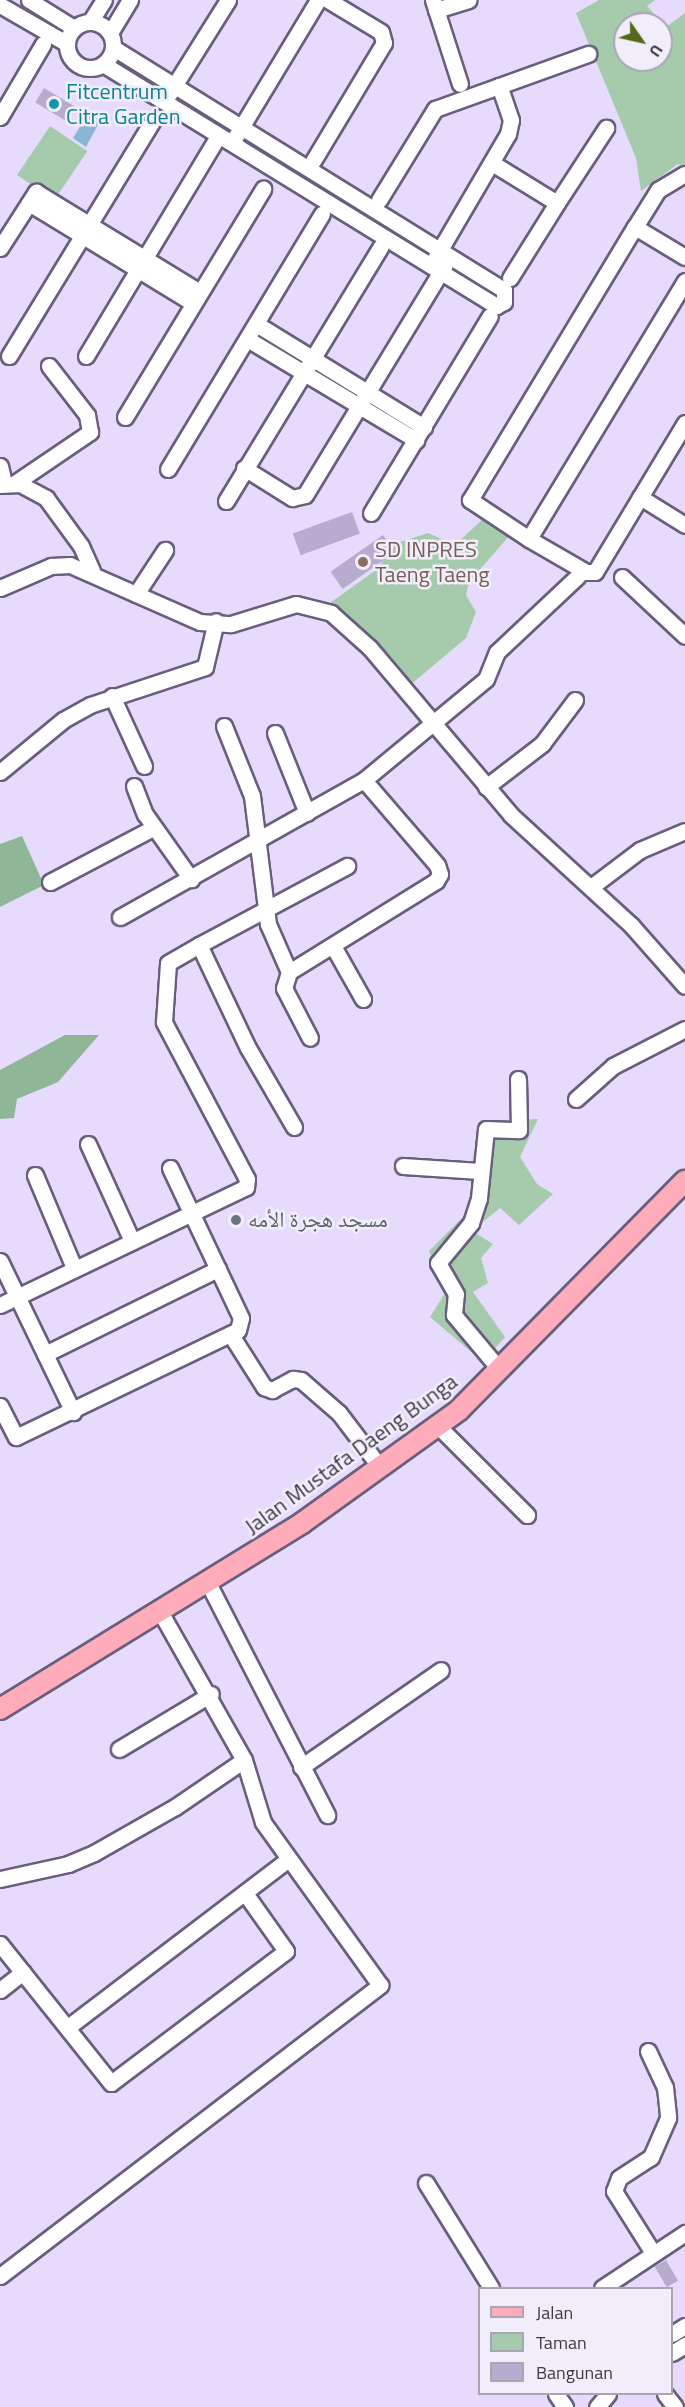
<!DOCTYPE html>
<meta charset="utf-8">
<style>
body{margin:0}
#map{position:relative;width:685px;height:2407px;overflow:hidden;background:#e7dbfd;font-family:"Titillium Web","Noto Naskh Arabic",sans-serif}
div>[style]{position:absolute}
.green>*{inset:0;background:#a5cbac;transform-origin:0 0}
.forest>*{inset:0;background:#8fb797}
.water>*{inset:0;background:#8bb6d3}
.building>*{inset:0;background:#b7accd;transform-origin:0 0}
.roads{filter:drop-shadow(2px 0 #695e7c) drop-shadow(-2px 0 #695e7c) drop-shadow(0 2px #695e7c) drop-shadow(0 -2px #695e7c)}
.minor>*{height:15px;margin:-7.5px;padding:0 7.5px;transform-origin:7.5px;border-radius:7.5px;background:#fff}
.minor>.ring{margin:-7.5px;padding:0;box-sizing:content-box;background:none;border:15px solid #fff;border-radius:50%}
.major>*{height:20px;margin:-10px;padding:0 10px;transform-origin:10px;border-radius:10px;background:#feabba}
.dots>*{width:16px;height:16px;translate:-50% -50%;box-sizing:border-box;border:3px solid #f1edfa;border-radius:50%}
span{translate:-50% -50%;white-space:nowrap;text-align:center;line-height:1.15;-webkit-text-stroke:5px #f1edfa;paint-order:stroke}
.culture-label{font-size:22px;color:#0d838f}
.left{translate:0 -50%;text-align:left}
.education-label{font-size:22px;color:#785e54}
.worship-label{font-size:22px;color:#5b616d}
.street-label{font-size:22px;color:#3e3946}
.legend{position:absolute;left:478px;top:2287px;width:195px;height:108px;box-sizing:border-box;background:#f1edfa;border:2px solid #a9a5b2;margin:0;padding:8px 10px;list-style:none;font-size:18px;color:#3e3946}
.legend li{display:flex;align-items:center;gap:12px;height:30px}
.legend b{width:30px;border:2px solid #a9a5b2}
.north{position:absolute;left:613px;top:12px;width:60px;height:60px;box-sizing:border-box;background:#f1edfa;border:2px solid #a9a5b2;border-radius:50%;rotate:124deg;font-size:16px;font-weight:700;line-height:24px;text-align:center;color:#3e3946}
.north::after{content:'';display:block;margin:auto;width:21px;height:27px;background:#566915;clip-path:polygon(50% 0,100% 100%,50% 72%,0 100%)}
</style>
<div id="map">
<div class="green">
<i style="clip-path:polygon(evenodd,599px 0,655px 0,647px 6px,666px 27px,685px 13px,685px 167px,678px 164px,641px 191px,636px 158px,576px 13px,599px 0,625px 24px,661px 24px,661px 60px,625px 60px,625px 24px)"></i>
<i style="left:50px;top:126px;width:45px;height:59px;rotate:34deg"></i>
<i style="clip-path:polygon(485px 517px,510px 535px,469px 582px,466px 595px,476px 612px,466px 638px,409px 686px,330px 603px,376px 570px,397px 543px,428px 533px,455px 545px)"></i>
<i style="clip-path:polygon(538px 1119px,520px 1157px,537px 1184px,553px 1194px,519px 1225px,500px 1208px,472px 1231px,493px 1244px,481px 1258px,488px 1283px,473px 1292px,505px 1337px,483px 1362px,430px 1317px,447px 1290px,429px 1251px,463px 1217px,472px 1201px,473px 1158px,478px 1130px,486px 1121px)"></i>
</div>
<div class="forest">
<i style="clip-path:polygon(22px 836px,44px 885px,0 907px,0 844px)"></i>
<i style="clip-path:polygon(65px 1035px,99px 1035px,58px 1082px,17px 1099px,14px 1118px,0 1119px,0 1070px)"></i>
</div>
<div class="water">
<i style="clip-path:polygon(89px 112px,100px 121px,86px 147px,73px 138px)"></i>
</div>
<div class="building">
<i style="left:44px;top:88px;width:35px;height:17px;rotate:31deg"></i>
<i style="left:352px;top:512px;width:23px;height:63px;rotate:70deg"></i>
<i style="left:383px;top:535px;width:21px;height:64px;rotate:55deg"></i>
<i style="left:666px;top:2260px;width:24px;height:13px;rotate:60deg"></i>
</div>
<div class="roads">
<div class="minor">
<i style="left:29px;top:0;width:53px;rotate:31.9deg"></i>
<i style="left:433px;top:0;width:88px;rotate:72.2deg"></i>
<i style="left:0;top:5px;width:76px;rotate:29.9deg"></i>
<i style="left:436px;top:10px;width:34px;rotate:-17deg"></i>
<i class="ring" style="left:67px;top:22px;width:31px;height:31px"></i>
<i style="left:90px;top:22px;width:26px;rotate:-58deg"></i>
<i style="left:110px;top:33px;width:39px;rotate:-59deg"></i>
<i style="left:103px;top:64px;width:462px;rotate:31.6deg"></i>
<i style="left:496px;top:306px;width:9px;rotate:-27deg"></i>
<i style="left:504px;top:302px;width:12px;rotate:-90deg"></i>
<i style="left:504px;top:290px;width:460px;rotate:-148.2deg"></i>
<i style="left:169px;top:94px;width:111px;rotate:-57.9deg"></i>
<i style="left:0;top:117px;width:85px;rotate:-59.5deg"></i>
<i style="left:236px;top:136px;width:159px;rotate:-58.9deg"></i>
<i style="left:313px;top:161px;width:138px;rotate:-59deg"></i>
<i style="left:384px;top:43px;width:11px;rotate:-105deg"></i>
<i style="left:381px;top:32px;width:62px;rotate:-148.9deg"></i>
<i style="left:492px;top:163px;width:76px;rotate:31.6deg"></i>
<i style="left:557px;top:203px;width:90px;rotate:-56.8deg"></i>
<i style="left:379px;top:200px;width:107px;rotate:-58.4deg"></i>
<i style="left:435px;top:109px;width:68px;rotate:-19.8deg"></i>
<i style="left:29px;top:203px;width:192px;rotate:31.4deg"></i>
<i style="left:635px;top:227px;width:44px;rotate:-58.1deg"></i>
<i style="left:658px;top:190px;width:31px;rotate:-31deg"></i>
<i style="left:0;top:248px;width:67px;rotate:-57.3deg"></i>
<i style="left:36px;top:192px;width:192px;rotate:31.4deg"></i>
<i style="left:434px;top:260px;width:146px;rotate:-59.6deg"></i>
<i style="left:508px;top:134px;width:14px;rotate:-78deg"></i>
<i style="left:511px;top:120px;width:36px;rotate:-109deg"></i>
<i style="left:499px;top:86px;width:95px;rotate:-19.8deg"></i>
<i style="left:510px;top:278px;width:89px;rotate:-57.9deg"></i>
<i style="left:685px;top:281px;width:301px;rotate:121.2deg"></i>
<i style="left:529px;top:539px;width:66px;rotate:30.1deg"></i>
<i style="left:586px;top:572px;width:9px"></i>
<i style="left:595px;top:572px;width:174px;rotate:-58.9deg"></i>
<i style="left:258px;top:325px;width:195px;rotate:31.6deg"></i>
<i style="left:249px;top:340px;width:195px;rotate:30.9deg"></i>
<i style="left:9px;top:356px;width:276px;rotate:-58.6deg"></i>
<i style="left:86px;top:356px;width:257px;rotate:-59deg"></i>
<i style="left:125px;top:417px;width:267px;rotate:-58.8deg"></i>
<i style="left:0;top:466px;width:17px;rotate:77deg"></i>
<i style="left:244px;top:468px;width:57px;rotate:32deg"></i>
<i style="left:292px;top:498px;width:13px;rotate:-13deg"></i>
<i style="left:305px;top:495px;width:269px;rotate:-58.7deg"></i>
<i style="left:168px;top:469px;width:298px;rotate:-58.9deg"></i>
<i style="left:15px;top:483px;width:91px;rotate:-34.2deg"></i>
<i style="left:90px;top:432px;width:17px;rotate:-100deg"></i>
<i style="left:87px;top:415px;width:62px;rotate:-127.8deg"></i>
<i style="left:0;top:485px;width:20px;rotate:-3deg"></i>
<i style="left:20px;top:484px;width:30px;rotate:28deg"></i>
<i style="left:46px;top:498px;width:59px;rotate:53.9deg"></i>
<i style="left:81px;top:546px;width:27px;rotate:66deg"></i>
<i style="left:640px;top:497px;width:53px;rotate:31.9deg"></i>
<i style="left:226px;top:501px;width:298px;rotate:-58.7deg"></i>
<i style="left:371px;top:513px;width:230px;rotate:-58.9deg"></i>
<i style="left:529px;top:539px;width:71px;rotate:-146.5deg"></i>
<i style="left:470px;top:500px;width:319px;rotate:-58.9deg"></i>
<i style="left:635px;top:227px;width:58px;rotate:31deg"></i>
<i style="left:622px;top:577px;width:86px;rotate:43.1deg"></i>
<i style="left:0;top:588px;width:56px;rotate:-23.3deg"></i>
<i style="left:51px;top:566px;width:19px;rotate:-3deg"></i>
<i style="left:70px;top:565px;width:142px;rotate:23.7deg"></i>
<i style="left:200px;top:622px;width:31px;rotate:4deg"></i>
<i style="left:231px;top:624px;width:68px;rotate:-17.1deg"></i>
<i style="left:296px;top:604px;width:36px;rotate:14deg"></i>
<i style="left:331px;top:613px;width:52px;rotate:41.9deg"></i>
<i style="left:370px;top:648px;width:219px;rotate:49.8deg"></i>
<i style="left:511px;top:815px;width:163px;rotate:42.5deg"></i>
<i style="left:631px;top:925px;width:81px;rotate:48.5deg"></i>
<i style="left:136px;top:594px;width:53px;rotate:-56.6deg"></i>
<i style="left:112px;top:696px;width:77px;rotate:65.4deg"></i>
<i style="left:224px;top:726px;width:75px;rotate:68.2deg"></i>
<i style="left:252px;top:796px;width:129px;rotate:82.9deg"></i>
<i style="left:268px;top:924px;width:52px;rotate:66.4deg"></i>
<i style="left:289px;top:972px;width:17px;rotate:107deg"></i>
<i style="left:284px;top:988px;width:56px;rotate:62.5deg"></i>
<i style="left:275px;top:733px;width:86px;rotate:68.2deg"></i>
<i style="left:0;top:772px;width:82px;rotate:-39.5deg"></i>
<i style="left:63px;top:720px;width:31px;rotate:-29deg"></i>
<i style="left:90px;top:705px;width:121px;rotate:-18.3deg"></i>
<i style="left:205px;top:667px;width:47px;rotate:-76.6deg"></i>
<i style="left:134px;top:786px;width:30px;rotate:69deg"></i>
<i style="left:145px;top:814px;width:80px;rotate:54.7deg"></i>
<i style="left:486px;top:787px;width:71px;rotate:-37.5deg"></i>
<i style="left:542px;top:744px;width:55px;rotate:-53.1deg"></i>
<i style="left:50px;top:882px;width:116px;rotate:-27.7deg"></i>
<i style="left:591px;top:887px;width:61px;rotate:-37.1deg"></i>
<i style="left:640px;top:850px;width:49px;rotate:-22.9deg"></i>
<i style="left:120px;top:917px;width:280px;rotate:-29.3deg"></i>
<i style="left:364px;top:780px;width:158px;rotate:-39.6deg"></i>
<i style="left:486px;top:679px;width:29px;rotate:-68deg"></i>
<i style="left:497px;top:652px;width:110px;rotate:-43.2deg"></i>
<i style="left:333px;top:946px;width:61px;rotate:60.5deg"></i>
<i style="left:289px;top:972px;width:173px;rotate:-31.8deg"></i>
<i style="left:436px;top:881px;width:8px;rotate:-60deg"></i>
<i style="left:440px;top:874px;width:9px;rotate:-108deg"></i>
<i style="left:437px;top:865px;width:112px;rotate:-130.7deg"></i>
<i style="left:576px;top:1099px;width:50px;rotate:-41.7deg"></i>
<i style="left:613px;top:1066px;width:81px;rotate:-27.2deg"></i>
<i style="left:294px;top:1127px;width:91px;rotate:-120.2deg"></i>
<i style="left:248px;top:1048px;width:114px;rotate:-115.4deg"></i>
<i style="left:199px;top:945px;width:168px;rotate:-28.1deg"></i>
<i style="left:88px;top:1144px;width:107px;rotate:65.6deg"></i>
<i style="left:403px;top:1166px;width:77px;rotate:3.7deg"></i>
<i style="left:35px;top:1175px;width:101px;rotate:67.2deg"></i>
<i style="left:0;top:1261px;width:168px;rotate:64.2deg"></i>
<i style="left:0;top:1305px;width:273px;rotate:-25.6deg"></i>
<i style="left:246px;top:1187px;width:8px;rotate:-83deg"></i>
<i style="left:247px;top:1179px;width:178px;rotate:-117.9deg"></i>
<i style="left:164px;top:1022px;width:59px;rotate:-86.1deg"></i>
<i style="left:168px;top:963px;width:36px;rotate:-30deg"></i>
<i style="left:231px;top:1335px;width:62px;rotate:57.6deg"></i>
<i style="left:264px;top:1387px;width:9px;rotate:21deg"></i>
<i style="left:272px;top:1390px;width:24px;rotate:-28deg"></i>
<i style="left:293px;top:1379px;width:8px;rotate:7deg"></i>
<i style="left:301px;top:1380px;width:50px;rotate:41deg"></i>
<i style="left:339px;top:1413px;width:68px;rotate:52.8deg"></i>
<i style="left:45px;top:1354px;width:193px;rotate:-26.2deg"></i>
<i style="left:500px;top:1370px;width:72px;rotate:-129.9deg"></i>
<i style="left:454px;top:1315px;width:21px;rotate:-85deg"></i>
<i style="left:456px;top:1294px;width:36px;rotate:-120deg"></i>
<i style="left:438px;top:1263px;width:52px;rotate:-50.5deg"></i>
<i style="left:471px;top:1223px;width:26px;rotate:-72deg"></i>
<i style="left:479px;top:1198px;width:69px;rotate:-84.2deg"></i>
<i style="left:486px;top:1129px;width:33px;rotate:2deg"></i>
<i style="left:519px;top:1130px;width:51px;rotate:-91.1deg"></i>
<i style="left:0;top:1406px;width:35px;rotate:63deg"></i>
<i style="left:16px;top:1437px;width:246px;rotate:-25.7deg"></i>
<i style="left:238px;top:1330px;width:12px;rotate:-76deg"></i>
<i style="left:241px;top:1318px;width:166px;rotate:-115.3deg"></i>
<i style="left:438px;top:1426px;width:126px;rotate:45deg"></i>
<i style="left:208px;top:1583px;width:261px;rotate:62.8deg"></i>
<i style="left:119px;top:1749px;width:107px;rotate:-30.9deg"></i>
<i style="left:301px;top:1767px;width:170px;rotate:-34.7deg"></i>
<i style="left:0;top:1879px;width:70px;rotate:-12.4deg"></i>
<i style="left:68px;top:1864px;width:28px;rotate:-23deg"></i>
<i style="left:94px;top:1853px;width:93px;rotate:-29.6deg"></i>
<i style="left:175px;top:1807px;width:83px;rotate:-34.3deg"></i>
<i style="left:0;top:1944px;width:178px;rotate:51.4deg"></i>
<i style="left:111px;top:2083px;width:219px;rotate:-37deg"></i>
<i style="left:286px;top:1951px;width:71px;rotate:-125.3deg"></i>
<i style="left:0;top:1990px;width:29px;rotate:-38deg"></i>
<i style="left:68px;top:2027px;width:275px;rotate:-37.3deg"></i>
<i style="left:648px;top:2051px;width:40px;rotate:65deg"></i>
<i style="left:665px;top:2087px;width:31px;rotate:84deg"></i>
<i style="left:668px;top:2118px;width:43px;rotate:113.6deg"></i>
<i style="left:651px;top:2157px;width:38px;rotate:147deg"></i>
<i style="left:619px;top:2178px;width:14px;rotate:111deg"></i>
<i style="left:614px;top:2191px;width:73px;rotate:57.8deg"></i>
<i style="left:426px;top:2183px;width:123px;rotate:58.2deg"></i>
<i style="left:0;top:2276px;width:479px;rotate:-37.4deg"></i>
<i style="left:380px;top:1985px;width:201px;rotate:-125.7deg"></i>
<i style="left:263px;top:1822px;width:65px;rotate:-107deg"></i>
<i style="left:244px;top:1760px;width:169px;rotate:-119.5deg"></i>
<i style="left:602px;top:2288px;width:100px;rotate:-33.5deg"></i>
<i style="left:672px;top:2334px;width:15px;rotate:-32deg"></i>
<i style="left:672px;top:2353px;width:15px;rotate:-32deg"></i>
<i style="left:556px;top:2394px;width:16px;rotate:55deg"></i>
<i style="left:665px;top:2394px;width:16px;rotate:52deg"></i>
<i style="left:597px;top:2407px;width:17px;rotate:-50deg"></i>
</div>
<div class="major">
<i style="left:0;top:1709px;width:355px;rotate:-31.6deg"></i>
<i style="left:302px;top:1523px;width:193px;rotate:-35.7deg"></i>
<i style="left:459px;top:1410px;width:322px;rotate:-45.4deg"></i>
</div>
</div>
<div class="dots">
<i style="left:54px;top:104px;background:#0f9aa8"></i>
<i style="left:363px;top:562px;background:#8d6e63"></i>
<i style="left:236px;top:1220px;background:#6b7280"></i>
</div>
<div class="culture-label">
<span class="left" style="left:66px;top:104px">Fitcentrum<br>Citra Garden</span>
</div>
<div class="education-label">
<span class="left" style="left:375px;top:562px">SD INPRES<br>Taeng Taeng</span>
</div>
<div class="worship-label">
<span class="left" style="left:248px;top:1220px">مسجد هجرة الأمه</span>
</div>
<div class="street-label">
<span style="left:351px;top:1454px;rotate:-36deg">Jalan Mustafa Daeng Bunga</span>
</div>
<ul class="legend">
<li><b style="height:8px;background:#feabba"></b>Jalan</li>
<li><b style="height:16px;background:#a5cbac"></b>Taman</li>
<li><b style="height:16px;background:#b7accd"></b>Bangunan</li>
</ul>
<div class="north">U</div>
</div>
